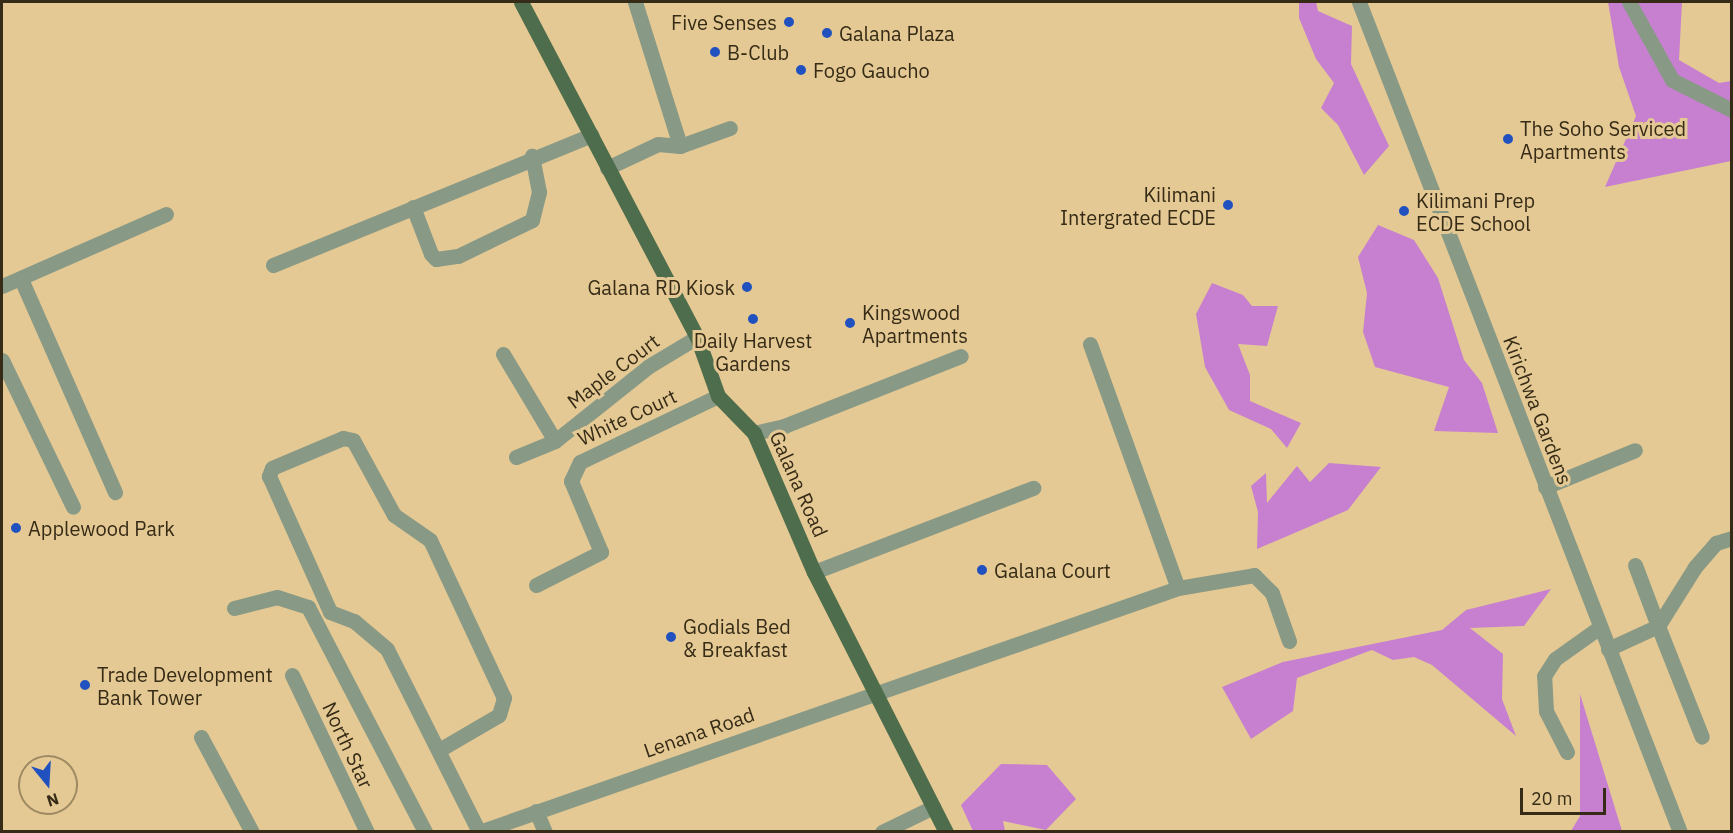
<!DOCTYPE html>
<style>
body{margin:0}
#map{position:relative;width:1733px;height:833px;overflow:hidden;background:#e4c994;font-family:"IBM Plex Sans",sans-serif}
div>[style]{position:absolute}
.forest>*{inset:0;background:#c780cf}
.minor>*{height:15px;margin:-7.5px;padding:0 7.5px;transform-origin:7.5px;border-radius:7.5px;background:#889986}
.major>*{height:15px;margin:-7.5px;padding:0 7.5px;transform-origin:7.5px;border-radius:7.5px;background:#4e6d4c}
.dots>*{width:16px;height:16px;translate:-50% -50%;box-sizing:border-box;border:3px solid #e4c994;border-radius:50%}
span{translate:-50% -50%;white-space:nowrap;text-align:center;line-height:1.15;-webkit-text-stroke:6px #e4c994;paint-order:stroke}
.poi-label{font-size:20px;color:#362b16}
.right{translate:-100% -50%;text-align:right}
.left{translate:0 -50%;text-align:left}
.street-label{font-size:20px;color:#362b16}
.frame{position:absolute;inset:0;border:3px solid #362b16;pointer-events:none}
.north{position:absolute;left:18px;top:755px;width:60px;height:60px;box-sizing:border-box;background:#e4c994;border:2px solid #9e8a62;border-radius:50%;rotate:162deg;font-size:16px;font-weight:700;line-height:24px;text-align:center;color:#362b16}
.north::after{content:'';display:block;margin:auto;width:21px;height:27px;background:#2151bf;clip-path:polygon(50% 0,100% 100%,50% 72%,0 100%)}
.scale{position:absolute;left:1520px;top:788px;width:86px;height:27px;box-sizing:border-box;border:3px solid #362b16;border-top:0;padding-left:8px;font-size:18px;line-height:21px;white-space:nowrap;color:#362b16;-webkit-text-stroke:4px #e4c994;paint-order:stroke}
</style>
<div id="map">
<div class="forest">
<i style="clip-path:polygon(1299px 2px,1316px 2px,1318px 11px,1352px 26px,1351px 64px,1389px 146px,1364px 175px,1338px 125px,1321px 108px,1334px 83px,1316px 59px,1299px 18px)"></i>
<i style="clip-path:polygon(1608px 2px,1682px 2px,1679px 60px,1719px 83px,1731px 81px,1731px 161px,1605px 187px,1636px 116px,1619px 67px)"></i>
<i style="clip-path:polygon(1378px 225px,1414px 240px,1438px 278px,1464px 360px,1482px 383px,1498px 433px,1434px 431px,1449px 387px,1375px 367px,1363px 332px,1367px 293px,1358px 257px)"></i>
<i style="clip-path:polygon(1212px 283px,1243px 295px,1252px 306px,1278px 306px,1267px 346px,1238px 344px,1250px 375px,1250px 401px,1301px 423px,1287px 448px,1271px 429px,1229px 410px,1205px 367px,1196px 314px)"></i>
<i style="clip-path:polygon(1329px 463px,1381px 467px,1348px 510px,1257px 549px,1258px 512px,1251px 486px,1266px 473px,1267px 503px,1297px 466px,1310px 482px)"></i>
<i style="clip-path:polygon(1551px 589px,1524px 626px,1470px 628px,1503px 654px,1502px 699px,1516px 736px,1432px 665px,1414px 657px,1393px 660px,1372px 650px,1297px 678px,1293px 711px,1251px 739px,1222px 687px,1283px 662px,1442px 630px,1466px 610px)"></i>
<i style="clip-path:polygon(1580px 694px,1622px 831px,1571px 831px,1580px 816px)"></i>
<i style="clip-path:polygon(1001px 764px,1047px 765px,1076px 799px,1046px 830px,1003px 821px,1005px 831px,973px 831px,961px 805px)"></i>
</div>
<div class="minor">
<i style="left:635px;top:2px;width:151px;rotate:72.6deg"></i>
<i style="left:1359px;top:2px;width:890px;rotate:68.86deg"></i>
<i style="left:1629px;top:2px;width:89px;rotate:61.1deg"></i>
<i style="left:1672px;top:80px;width:67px;rotate:26.6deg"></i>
<i style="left:607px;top:168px;width:56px;rotate:-25.2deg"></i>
<i style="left:658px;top:144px;width:22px;rotate:5deg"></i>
<i style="left:680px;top:146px;width:53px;rotate:-19.8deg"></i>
<i style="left:413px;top:207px;width:50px;rotate:69deg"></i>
<i style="left:431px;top:254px;width:7px;rotate:45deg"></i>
<i style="left:436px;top:259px;width:22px;rotate:-8deg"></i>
<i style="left:458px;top:256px;width:82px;rotate:-25.9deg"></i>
<i style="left:532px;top:220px;width:29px;rotate:-76deg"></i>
<i style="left:539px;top:192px;width:37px;rotate:-101deg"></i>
<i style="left:273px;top:265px;width:344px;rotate:-22.2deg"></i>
<i style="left:21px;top:279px;width:233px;rotate:66.2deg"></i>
<i style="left:2px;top:286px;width:179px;rotate:-23.7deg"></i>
<i style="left:1090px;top:344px;width:259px;rotate:70.2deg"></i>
<i style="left:503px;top:354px;width:101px;rotate:59.1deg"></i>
<i style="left:2px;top:360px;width:163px;rotate:64.2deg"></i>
<i style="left:754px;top:433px;width:31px;rotate:-13deg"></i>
<i style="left:784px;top:426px;width:190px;rotate:-21.6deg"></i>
<i style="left:516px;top:457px;width:42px;rotate:-22.3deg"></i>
<i style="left:555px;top:441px;width:120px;rotate:-38.6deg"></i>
<i style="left:649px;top:366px;width:56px;rotate:-31.1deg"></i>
<i style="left:1545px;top:487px;width:97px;rotate:-22.3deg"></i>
<i style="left:1635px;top:565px;width:65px;rotate:69.3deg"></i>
<i style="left:1658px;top:626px;width:70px;rotate:-57.9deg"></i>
<i style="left:1695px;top:567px;width:32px;rotate:-49deg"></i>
<i style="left:1716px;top:543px;width:17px;rotate:-17deg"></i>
<i style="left:814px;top:572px;width:235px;rotate:-21deg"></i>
<i style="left:536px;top:585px;width:73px;rotate:-26.9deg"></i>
<i style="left:601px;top:552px;width:77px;rotate:-112.9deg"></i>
<i style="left:571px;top:481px;width:21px;rotate:-65deg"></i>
<i style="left:580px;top:462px;width:153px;rotate:-25.6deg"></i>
<i style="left:234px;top:608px;width:44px;rotate:-14.3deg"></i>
<i style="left:277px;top:597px;width:33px;rotate:18deg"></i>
<i style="left:308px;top:607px;width:254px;rotate:62.5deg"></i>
<i style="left:1608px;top:649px;width:55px;rotate:-24.7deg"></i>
<i style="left:1658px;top:626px;width:119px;rotate:68.4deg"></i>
<i style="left:292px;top:675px;width:174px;rotate:64.5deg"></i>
<i style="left:201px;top:737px;width:108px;rotate:61.8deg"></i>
<i style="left:439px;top:750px;width:69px;rotate:-30.3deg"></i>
<i style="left:499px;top:715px;width:18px;rotate:-74deg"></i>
<i style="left:504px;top:698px;width:174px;rotate:-115.1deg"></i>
<i style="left:430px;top:540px;width:44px;rotate:-145.2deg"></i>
<i style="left:394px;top:515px;width:85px;rotate:-118.7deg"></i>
<i style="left:353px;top:440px;width:10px;rotate:-169deg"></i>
<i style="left:343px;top:438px;width:77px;rotate:157.1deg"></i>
<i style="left:272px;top:468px;width:9px;rotate:111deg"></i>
<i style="left:269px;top:476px;width:149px;rotate:65.8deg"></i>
<i style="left:330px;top:612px;width:26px;rotate:21deg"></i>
<i style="left:354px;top:621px;width:43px;rotate:40.3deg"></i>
<i style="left:387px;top:649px;width:205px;rotate:63.3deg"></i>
<i style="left:1567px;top:752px;width:46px;rotate:-117.1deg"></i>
<i style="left:1546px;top:711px;width:35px;rotate:-93deg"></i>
<i style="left:1544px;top:676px;width:20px;rotate:-57deg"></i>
<i style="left:1555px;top:659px;width:55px;rotate:-35.4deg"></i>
<i style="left:536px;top:811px;width:23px;rotate:67deg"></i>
<i style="left:479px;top:832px;width:740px;rotate:-19.24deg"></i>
<i style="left:1178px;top:588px;width:77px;rotate:-9.7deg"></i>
<i style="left:1254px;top:575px;width:25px;rotate:45deg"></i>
<i style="left:1272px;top:593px;width:51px;rotate:70.5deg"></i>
<i style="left:882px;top:832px;width:57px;rotate:-26.1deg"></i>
</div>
<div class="major">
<i style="left:521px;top:2px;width:378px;rotate:62.3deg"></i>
<i style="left:697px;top:337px;width:63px;rotate:70.4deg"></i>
<i style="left:718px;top:396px;width:52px;rotate:45.8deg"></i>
<i style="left:754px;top:433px;width:151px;rotate:66.7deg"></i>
<i style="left:814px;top:572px;width:292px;rotate:63.1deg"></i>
</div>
<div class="dots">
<i style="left:789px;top:22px;background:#2151bf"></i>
<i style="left:827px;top:33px;background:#2151bf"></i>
<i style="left:715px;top:52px;background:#2151bf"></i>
<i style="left:801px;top:70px;background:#2151bf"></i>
<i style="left:1508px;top:139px;background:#2151bf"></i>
<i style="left:1228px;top:205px;background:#2151bf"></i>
<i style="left:1404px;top:211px;background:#2151bf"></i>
<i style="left:747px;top:287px;background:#2151bf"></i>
<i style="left:753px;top:319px;background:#2151bf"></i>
<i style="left:850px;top:323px;background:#2151bf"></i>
<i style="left:16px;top:528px;background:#2151bf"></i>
<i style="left:982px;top:570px;background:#2151bf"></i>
<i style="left:671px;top:637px;background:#2151bf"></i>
<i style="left:85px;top:685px;background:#2151bf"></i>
</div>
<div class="poi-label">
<span class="right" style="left:777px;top:22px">Five Senses</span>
<span class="left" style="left:839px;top:33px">Galana Plaza</span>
<span class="left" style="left:727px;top:52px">B-Club</span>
<span class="left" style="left:813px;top:70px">Fogo Gaucho</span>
<span class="left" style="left:1520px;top:140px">The Soho Serviced<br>Apartments</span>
<span class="right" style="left:1216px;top:206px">Kilimani<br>Intergrated ECDE</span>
<span class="left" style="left:1416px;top:212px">Kilimani Prep<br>ECDE School</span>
<span class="right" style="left:735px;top:287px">Galana RD Kiosk</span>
<span class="left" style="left:862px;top:324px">Kingswood<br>Apartments</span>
<span style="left:753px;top:352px">Daily Harvest<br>Gardens</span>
<span class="left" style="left:28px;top:528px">Applewood Park</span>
<span class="left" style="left:994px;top:570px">Galana Court</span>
<span class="left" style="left:683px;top:638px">Godials Bed<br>&amp; Breakfast</span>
<span class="left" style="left:97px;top:686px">Trade Development<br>Bank Tower</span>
</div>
<div class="street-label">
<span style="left:613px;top:371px;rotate:-37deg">Maple Court</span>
<span style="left:1538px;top:410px;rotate:69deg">Kirichwa Gardens</span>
<span style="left:627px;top:417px;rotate:-25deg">White Court</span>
<span style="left:799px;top:484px;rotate:66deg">Galana Road</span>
<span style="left:699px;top:732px;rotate:-19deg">Lenana Road</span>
<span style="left:348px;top:745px;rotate:65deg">North Star</span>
</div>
<div class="frame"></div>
<div class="north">N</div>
<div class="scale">20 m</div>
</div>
